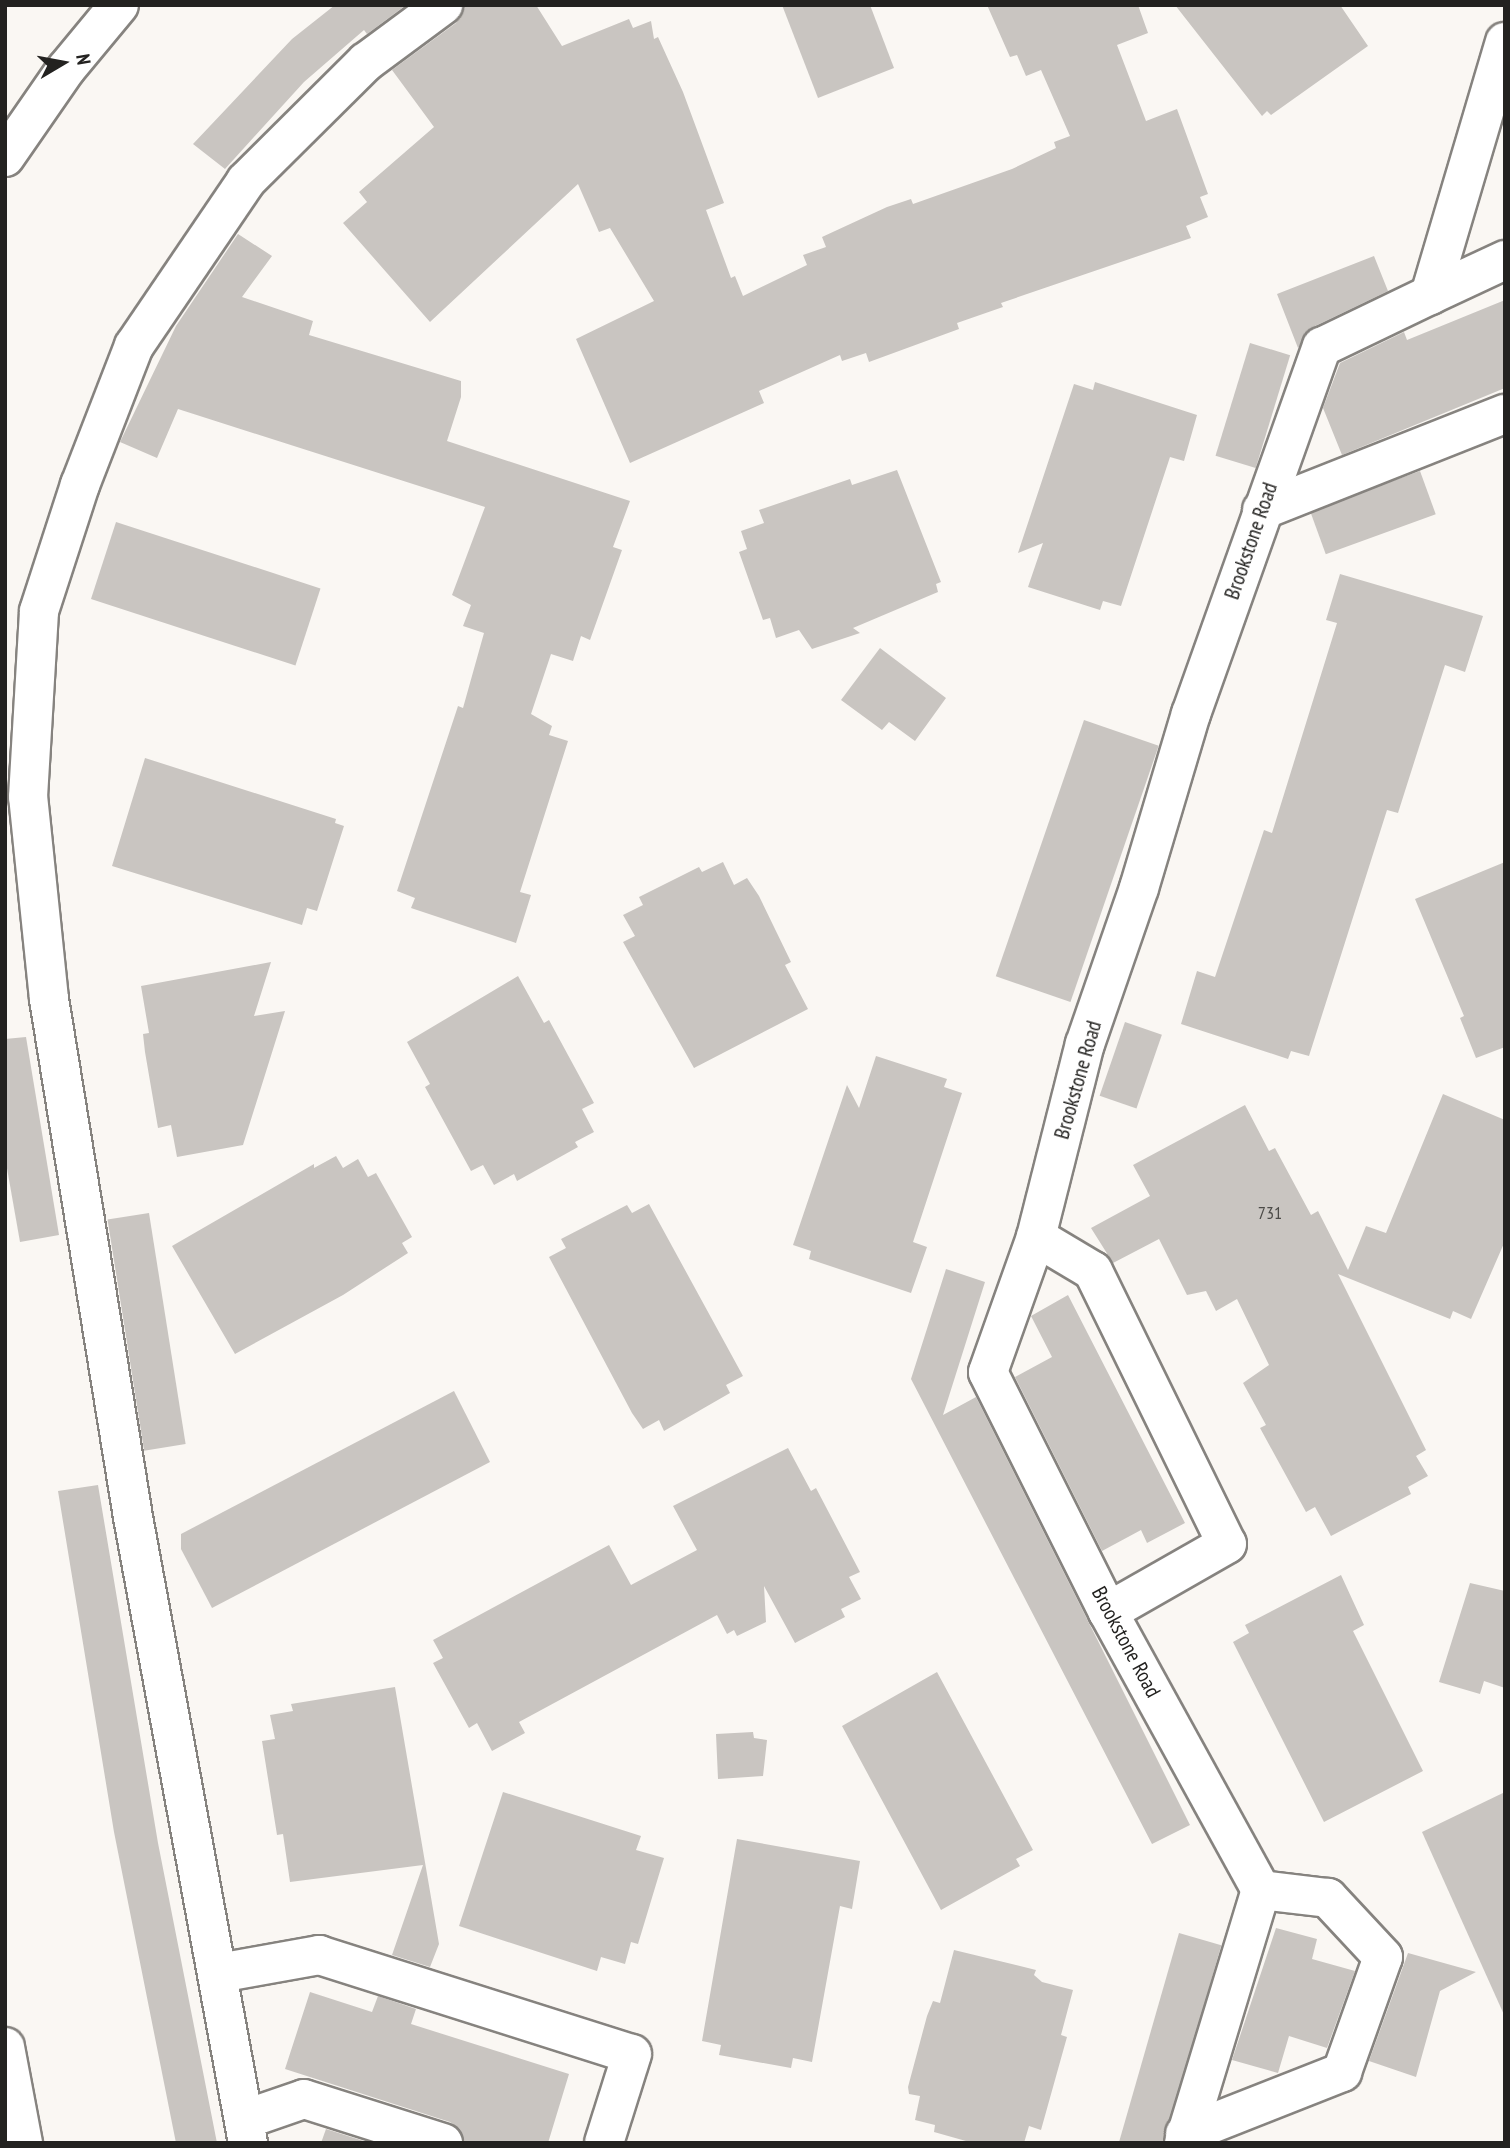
<!DOCTYPE html>
<style>
body{margin:0}
#map{position:relative;width:1510px;height:2148px;overflow:hidden;background:#faf7f3;font-family:"PT Sans Narrow",sans-serif}
div>[style]{position:absolute}
.building>*{inset:0;background:#c9c5c1;transform-origin:0 0}
.roads{filter:drop-shadow(2px 0 #86837f) drop-shadow(-2px 0 #86837f) drop-shadow(0 2px #86837f) drop-shadow(0 -2px #86837f)}
.minor>*{height:38px;margin:-19px;padding:0 19px;transform-origin:19px;border-radius:19px;background:#fff}
span{translate:-50% -50%;white-space:nowrap;text-align:center;line-height:1.15;-webkit-text-stroke:6px #fff;paint-order:stroke}
.number-label{font-size:18px;color:#4c4b48}
.number-label span{-webkit-text-stroke-width:0}
.street-label{font-size:21px;color:#232220}
.frame{position:absolute;inset:0;border:7px solid #232220;pointer-events:none}
.north{position:absolute;left:28px;top:28px;width:70px;height:70px;-webkit-text-stroke:5px #fff;paint-order:stroke;rotate:80deg;font-size:19px;font-weight:700;line-height:28px;text-align:center;color:#232220}
.north::after{content:'';display:block;margin:auto;width:24px;height:32px;background:#232220;clip-path:polygon(50% 0,100% 100%,50% 72%,0 100%)}
</style>
<div id="map">
<div class="building">
<i style="clip-path:polygon(335px 5px,406px 5px,367px 34px,364px 30px,304px 82px,225px 169px,193px 144px,292px 39px)"></i>
<i style="clip-path:polygon(464px 5px,536px 5px,562px 46px,629px 19px,633px 28px,651px 21px,654px 39px,658px 37px,683px 92px,724px 203px,706px 210px,731px 278px,735px 276px,743px 296px,807px 265px,803px 255px,826px 247px,822px 237px,887px 207px,911px 199px,913px 204px,1012px 169px,1056px 148px,1054px 142px,1070px 136px,1041px 70px,1026px 76px,1017px 55px,1010px 57px,987px 5px,1138px 5px,1148px 33px,1117px 45px,1146px 121px,1177px 109px,1208px 194px,1200px 197px,1208px 217px,1186px 226px,1191px 238px,1001px 303px,1003px 307px,957px 323px,959px 329px,869px 362px,866px 353px,842px 361px,840px 355px,759px 391px,764px 403px,630px 463px,576px 339px,654px 301px,610px 228px,599px 232px,578px 184px,430px 322px,343px 223px,367px 202px,359px 192px,434px 127px,392px 70px,456px 23px)"></i>
<i style="clip-path:polygon(782px 5px,870px 5px,894px 68px,818px 98px)"></i>
<i style="clip-path:polygon(1175px 5px,1340px 5px,1368px 46px,1271px 115px,1267px 111px,1262px 116px)"></i>
<i style="clip-path:polygon(238px 234px,272px 256px,242px 297px,313px 321px,309px 335px,461px 381px,461px 397px,447px 441px,630px 501px,613px 547px,622px 550px,590px 640px,581px 636px,573px 661px,551px 654px,531px 714px,552px 726px,549px 735px,568px 741px,520px 892px,531px 895px,516px 943px,411px 908px,415px 898px,397px 891px,458px 706px,463px 708px,484px 633px,463px 626px,471px 605px,452px 595px,485px 507px,178px 409px,157px 458px,120px 442px,176px 326px)"></i>
<i style="clip-path:polygon(1374px 256px,1388px 291px,1313px 327px,1298px 348px,1277px 294px)"></i>
<i style="clip-path:polygon(1505px 300px,1505px 388px,1342px 455px,1323px 408px,1340px 363px,1404px 332px,1407px 340px)"></i>
<i style="left:1250px;top:343px;width:42px;height:118px;rotate:17deg"></i>
<i style="clip-path:polygon(1095px 382px,1197px 415px,1184px 461px,1170px 457px,1121px 606px,1103px 601px,1100px 610px,1028px 587px,1043px 543px,1018px 553px,1074px 384px,1093px 390px)"></i>
<i style="clip-path:polygon(897px 470px,941px 582px,936px 584px,938px 592px,853px 628px,860px 633px,812px 649px,799px 630px,776px 638px,770px 618px,763px 620px,739px 552px,747px 549px,741px 531px,764px 523px,759px 510px,850px 479px,852px 485px)"></i>
<i style="left:1420px;top:471px;width:46px;height:117px;rotate:70deg"></i>
<i style="left:116px;top:522px;width:215px;height:81px;rotate:18deg"></i>
<i style="clip-path:polygon(1340px 574px,1483px 616px,1465px 672px,1445px 665px,1398px 813px,1387px 810px,1309px 1056px,1291px 1051px,1288px 1059px,1181px 1024px,1197px 971px,1215px 977px,1264px 830px,1272px 833px,1337px 623px,1326px 620px)"></i>
<i style="clip-path:polygon(880px 648px,946px 698px,915px 741px,889px 722px,882px 730px,841px 700px)"></i>
<i style="left:1084px;top:720px;width:79px;height:271px;rotate:19deg"></i>
<i style="clip-path:polygon(145px 758px,336px 819px,335px 823px,344px 826px,317px 911px,307px 908px,302px 925px,112px 866px)"></i>
<i style="clip-path:polygon(723px 862px,734px 885px,747px 878px,759px 896px,791px 962px,785px 965px,808px 1009px,694px 1068px,623px 942px,635px 936px,623px 915px,643px 905px,639px 897px,699px 867px,702px 872px)"></i>
<i style="clip-path:polygon(1505px 862px,1505px 1047px,1476px 1058px,1460px 1018px,1464px 1016px,1415px 899px)"></i>
<i style="clip-path:polygon(271px 962px,254px 1016px,285px 1011px,243px 1145px,177px 1157px,171px 1125px,158px 1128px,145px 1052px,143px 1034px,149px 1033px,141px 986px)"></i>
<i style="clip-path:polygon(518px 976px,544px 1023px,549px 1020px,594px 1103px,582px 1109px,594px 1132px,575px 1142px,578px 1147px,517px 1181px,514px 1174px,494px 1185px,483px 1165px,471px 1171px,425px 1087px,430px 1084px,407px 1042px)"></i>
<i style="left:1125px;top:1022px;width:39px;height:78px;rotate:19deg"></i>
<i style="clip-path:polygon(26px 1037px,59px 1235px,20px 1242px,5px 1157px,5px 1039px)"></i>
<i style="clip-path:polygon(876px 1056px,947px 1079px,944px 1087px,962px 1093px,913px 1242px,927px 1247px,911px 1293px,809px 1259px,811px 1251px,793px 1245px,847px 1085px,859px 1108px)"></i>
<i style="clip-path:polygon(1443px 1094px,1505px 1120px,1505px 1241px,1471px 1319px,1453px 1311px,1450px 1319px,1338px 1274px,1426px 1450px,1416px 1456px,1428px 1476px,1408px 1487px,1411px 1494px,1331px 1536px,1315px 1507px,1306px 1512px,1260px 1428px,1266px 1425px,1243px 1383px,1269px 1365px,1237px 1299px,1216px 1311px,1206px 1291px,1187px 1295px,1159px 1239px,1113px 1263px,1091px 1228px,1150px 1196px,1133px 1165px,1245px 1105px,1269px 1151px,1275px 1148px,1311px 1215px,1318px 1211px,1348px 1270px,1366px 1226px,1386px 1233px)"></i>
<i style="clip-path:polygon(336px 1156px,343px 1168px,358px 1159px,368px 1177px,376px 1173px,412px 1237px,402px 1243px,408px 1253px,343px 1295px,235px 1354px,172px 1246px,314px 1164px,314px 1168px)"></i>
<i style="clip-path:polygon(649px 1204px,743px 1376px,726px 1385px,730px 1393px,664px 1431px,659px 1420px,643px 1429px,632px 1413px,549px 1257px,566px 1248px,561px 1239px,627px 1205px,632px 1213px)"></i>
<i style="left:149px;top:1213px;width:234px;height:42px;rotate:81deg"></i>
<i style="clip-path:polygon(946px 1269px,985px 1282px,943px 1415px,976px 1397px,1190px 1825px,1152px 1844px,911px 1379px)"></i>
<i style="clip-path:polygon(1068px 1295px,1185px 1523px,1147px 1543px,1141px 1530px,1102px 1551px,1015px 1377px,1052px 1357px,1031px 1316px)"></i>
<i style="clip-path:polygon(454px 1391px,490px 1462px,212px 1608px,181px 1549px,181px 1534px)"></i>
<i style="clip-path:polygon(788px 1448px,811px 1491px,816px 1488px,860px 1572px,849px 1577px,861px 1599px,841px 1609px,845px 1617px,795px 1643px,764px 1586px,766px 1622px,737px 1636px,734px 1630px,727px 1634px,717px 1615px,519px 1722px,525px 1733px,492px 1751px,477px 1723px,469px 1728px,433px 1663px,443px 1658px,433px 1640px,609px 1545px,631px 1585px,697px 1550px,673px 1506px)"></i>
<i style="clip-path:polygon(98px 1485px,158px 1843px,217px 2143px,176px 2143px,114px 1832px,58px 1491px)"></i>
<i style="clip-path:polygon(1341px 1575px,1364px 1625px,1353px 1631px,1423px 1771px,1324px 1822px,1233px 1642px,1249px 1633px,1245px 1625px)"></i>
<i style="clip-path:polygon(1470px 1583px,1505px 1591px,1505px 1688px,1484px 1681px,1480px 1694px,1439px 1682px)"></i>
<i style="clip-path:polygon(937px 1672px,1033px 1850px,1016px 1859px,1020px 1866px,941px 1910px,842px 1726px)"></i>
<i style="clip-path:polygon(395px 1687px,439px 1944px,430px 1967px,392px 1955px,423px 1865px,290px 1882px,283px 1834px,277px 1835px,262px 1741px,275px 1739px,270px 1715px,293px 1711px,291px 1704px)"></i>
<i style="clip-path:polygon(753px 1732px,754px 1738px,767px 1740px,763px 1776px,718px 1779px,716px 1734px)"></i>
<i style="clip-path:polygon(503px 1792px,641px 1836px,636px 1850px,664px 1858px,638px 1944px,631px 1942px,625px 1964px,601px 1957px,597px 1971px,459px 1926px)"></i>
<i style="clip-path:polygon(1505px 1792px,1505px 2017px,1422px 1832px)"></i>
<i style="clip-path:polygon(737px 1839px,860px 1861px,852px 1909px,840px 1906px,812px 2062px,793px 2058px,791px 2068px,719px 2055px,721px 2045px,702px 2041px)"></i>
<i style="clip-path:polygon(1276px 1928px,1317px 1939px,1312px 1959px,1355px 1971px,1327px 2048px,1289px 2036px,1278px 2073px,1232px 2060px)"></i>
<i style="left:1179px;top:1933px;width:44px;height:219px;rotate:16deg"></i>
<i style="clip-path:polygon(954px 1950px,1036px 1970px,1034px 1975px,1042px 1982px,1073px 1990px,1061px 2035px,1067px 2037px,1041px 2130px,1029px 2126px,1024px 2143px,973px 2143px,934px 2132px,935px 2125px,915px 2120px,920px 2096px,909px 2094px,908px 2087px,927px 2016px,933px 2001px,940px 2003px)"></i>
<i style="clip-path:polygon(1408px 1953px,1476px 1972px,1440px 1991px,1416px 2077px,1369px 2061px)"></i>
<i style="clip-path:polygon(310px 1992px,372px 2012px,378px 1996px,416px 2009px,411px 2024px,569px 2074px,548px 2143px,464px 2143px,460px 2129px,450px 2122px,285px 2069px)"></i>
<i style="clip-path:polygon(326px 2129px,370px 2143px,321px 2143px)"></i>
</div>
<div class="roads">
<div class="minor">
<i style="left:5px;top:157px;width:107px;rotate:-55.3deg"></i>
<i style="left:66px;top:69px;width:83px;rotate:-50.4deg"></i>
<i style="left:1430px;top:295px;width:83px;rotate:-25deg"></i>
<i style="left:1262px;top:510px;width:261px;rotate:-21.6deg"></i>
<i style="left:1036px;top:1237px;width:66px;rotate:30.8deg"></i>
<i style="left:1093px;top:1271px;width:304px;rotate:63.9deg"></i>
<i style="left:1227px;top:1544px;width:137px;rotate:150.3deg"></i>
<i style="left:219px;top:1973px;width:102px;rotate:-10.2deg"></i>
<i style="left:319px;top:1955px;width:328px;rotate:17.6deg"></i>
<i style="left:632px;top:2054px;width:93px;rotate:107.5deg"></i>
<i style="left:5px;top:2047px;width:98px;rotate:79.4deg"></i>
<i style="left:246px;top:2119px;width:61px;rotate:-19deg"></i>
<i style="left:304px;top:2099px;width:146px;rotate:17.6deg"></i>
<i style="left:1185px;top:2134px;width:169px;rotate:-21.5deg"></i>
<i style="left:1342px;top:2072px;width:122px;rotate:-70.4deg"></i>
<i style="left:1383px;top:1957px;width:81px;rotate:-133deg"></i>
<i style="left:1328px;top:1898px;width:67px;rotate:-173.2deg"></i>
<i style="left:248px;top:2143px;width:636px;rotate:-100.41deg"></i>
<i style="left:133px;top:1517px;width:525px;rotate:-99.21deg"></i>
<i style="left:49px;top:999px;width:203px;rotate:-95.9deg"></i>
<i style="left:28px;top:797px;width:186px;rotate:-86.6deg"></i>
<i style="left:39px;top:611px;width:133px;rotate:-72deg"></i>
<i style="left:80px;top:485px;width:149px;rotate:-68.8deg"></i>
<i style="left:134px;top:346px;width:199px;rotate:-55.8deg"></i>
<i style="left:246px;top:181px;width:169px;rotate:-44.8deg"></i>
<i style="left:366px;top:62px;width:96px;rotate:-36.5deg"></i>
<i style="left:1184px;top:2143px;width:264px;rotate:-73.1deg"></i>
<i style="left:1261px;top:1890px;width:317px;rotate:-118.8deg"></i>
<i style="left:1108px;top:1612px;width:268px;rotate:-116.6deg"></i>
<i style="left:988px;top:1372px;width:143px;rotate:-70.4deg"></i>
<i style="left:1036px;top:1237px;width:199px;rotate:-75.8deg"></i>
<i style="left:1085px;top:1044px;width:165px;rotate:-70.9deg"></i>
<i style="left:1139px;top:888px;width:182px;rotate:-73.4deg"></i>
<i style="left:1191px;top:714px;width:390px;rotate:-70.4deg"></i>
<i style="left:1322px;top:347px;width:120px;rotate:-25.7deg"></i>
<i style="left:1430px;top:295px;width:264px;rotate:-73.5deg"></i>
</div>
</div>
<div class="number-label">
<span style="left:1270px;top:1213px">731</span>
</div>
<div class="street-label">
<span style="left:1251px;top:541px;rotate:-71deg">Brookstone Road</span>
<span style="left:1078px;top:1080px;rotate:-74deg">Brookstone Road</span>
<span style="left:1126px;top:1642px;rotate:62deg">Brookstone Road</span>
</div>
<div class="frame"></div>
<div class="north">N</div>
</div>
